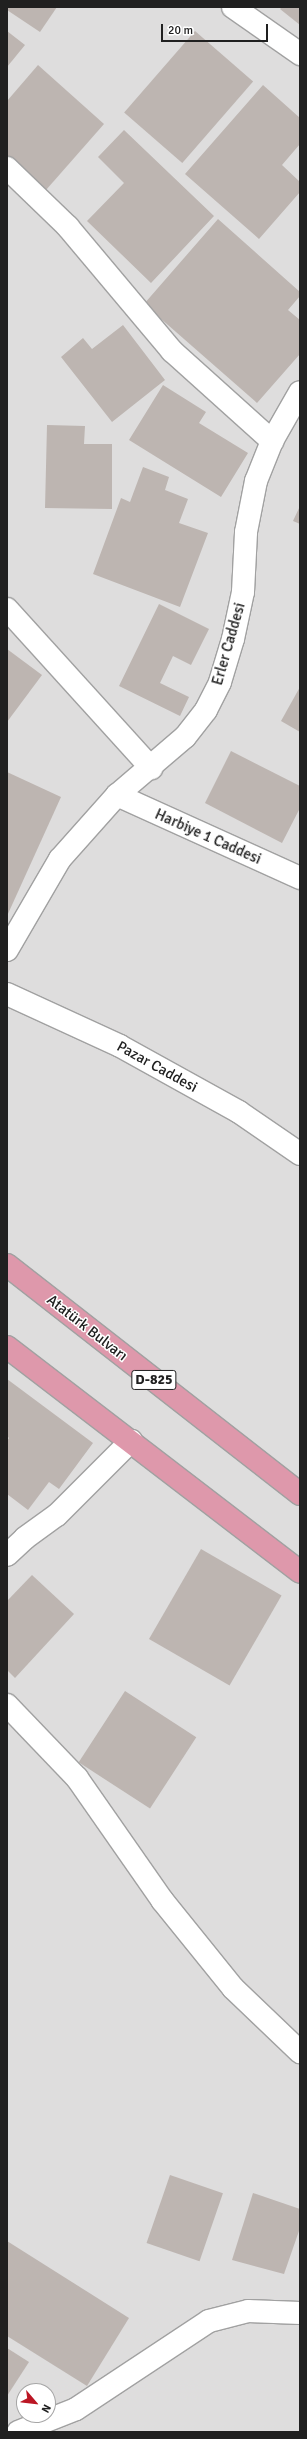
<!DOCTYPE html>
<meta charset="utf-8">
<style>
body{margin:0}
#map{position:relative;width:307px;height:2439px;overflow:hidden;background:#f0ece8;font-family:Signika,sans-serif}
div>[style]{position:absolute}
.residential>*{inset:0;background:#dedddd}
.building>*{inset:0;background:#bdb5b1;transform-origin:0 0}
.roads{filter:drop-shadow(1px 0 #a1a1a1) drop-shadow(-1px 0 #a1a1a1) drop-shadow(0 1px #a1a1a1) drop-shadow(0 -1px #a1a1a1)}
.minor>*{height:22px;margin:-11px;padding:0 11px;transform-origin:11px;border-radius:11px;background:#fff}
.highway>*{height:22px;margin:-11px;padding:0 11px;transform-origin:11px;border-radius:11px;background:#de98ab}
span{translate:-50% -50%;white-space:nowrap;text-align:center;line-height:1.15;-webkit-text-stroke:3px #fff;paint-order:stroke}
.shield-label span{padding:1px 3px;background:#fff;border:1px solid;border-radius:3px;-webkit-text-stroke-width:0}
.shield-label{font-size:14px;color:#202020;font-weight:700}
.street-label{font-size:15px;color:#202020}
.frame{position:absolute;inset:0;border:8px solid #202020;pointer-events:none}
.north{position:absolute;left:16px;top:2383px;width:40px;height:40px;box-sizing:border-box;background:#fff;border:1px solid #a6a6a6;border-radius:50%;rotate:118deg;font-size:11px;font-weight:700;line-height:16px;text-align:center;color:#202020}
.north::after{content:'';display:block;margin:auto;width:14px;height:18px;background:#bb1624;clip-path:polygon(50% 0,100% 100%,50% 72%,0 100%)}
.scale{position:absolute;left:161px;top:24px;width:107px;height:18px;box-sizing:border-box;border:2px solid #202020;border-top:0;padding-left:5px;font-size:12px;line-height:14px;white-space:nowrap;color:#202020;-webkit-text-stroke:3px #fff;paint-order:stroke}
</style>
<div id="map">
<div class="residential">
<i style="clip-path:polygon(evenodd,7px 7px,300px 7px,300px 2432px,7px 2432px,7px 7px,24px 2391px,48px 2391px,48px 2415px,24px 2415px,24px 2391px)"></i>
</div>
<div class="building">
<i style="clip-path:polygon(7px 7px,57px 7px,40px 32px,7px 10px)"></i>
<i style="clip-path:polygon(282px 7px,300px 7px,300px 25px,280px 9px)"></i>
<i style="clip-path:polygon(7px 31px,25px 45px,7px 67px)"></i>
<i style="left:195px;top:31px;width:77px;height:108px;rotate:41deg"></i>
<i style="clip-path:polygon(38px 65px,104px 124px,46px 190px,7px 155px,7px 101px)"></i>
<i style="clip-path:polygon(263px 85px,300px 118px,300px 144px,282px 165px,300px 182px,300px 192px,259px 239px,185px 174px)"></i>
<i style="clip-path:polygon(124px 130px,214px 216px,151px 283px,87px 221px,124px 183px,98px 157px)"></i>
<i style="clip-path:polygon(218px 219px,300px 292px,300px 296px,288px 310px,300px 320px,300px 354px,257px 403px,144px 304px)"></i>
<i style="clip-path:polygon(123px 325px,165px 380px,112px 422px,61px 357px,83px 338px,92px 349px)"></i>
<i style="clip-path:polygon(163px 385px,206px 412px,199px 423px,248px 453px,221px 497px,129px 440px)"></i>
<i style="clip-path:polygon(47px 425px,85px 426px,84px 444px,112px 444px,112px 509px,45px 508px)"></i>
<i style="clip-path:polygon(143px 467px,169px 477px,165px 490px,188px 499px,179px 523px,208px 533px,180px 607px,93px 574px,121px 498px,130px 502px)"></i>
<i style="clip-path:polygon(300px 506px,300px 524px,293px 521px)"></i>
<i style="clip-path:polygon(159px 604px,209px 629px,191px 665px,173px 656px,160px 683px,189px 697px,180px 716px,119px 686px)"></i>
<i style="clip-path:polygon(7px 649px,42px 675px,7px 722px)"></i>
<i style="clip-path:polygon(300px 687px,300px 732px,281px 721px)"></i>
<i style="clip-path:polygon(231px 751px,300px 786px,300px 808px,282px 843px,205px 803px)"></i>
<i style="clip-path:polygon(7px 772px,61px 797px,7px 916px)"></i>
<i style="clip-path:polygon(7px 1379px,93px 1443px,59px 1489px,49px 1482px,28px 1510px,7px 1494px,7px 1441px,9px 1438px,7px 1436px)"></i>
<i style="left:201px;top:1549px;width:93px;height:104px;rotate:30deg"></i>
<i style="clip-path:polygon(32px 1575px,74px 1614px,15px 1678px,7px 1670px,7px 1601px)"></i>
<i style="left:125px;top:1691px;width:85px;height:85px;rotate:33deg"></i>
<i style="left:170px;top:2175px;width:56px;height:72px;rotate:19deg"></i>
<i style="clip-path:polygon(253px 2193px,300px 2209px,300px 2228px,284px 2274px,232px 2260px)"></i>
<i style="clip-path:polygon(7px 2241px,129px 2318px,87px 2386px,7px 2336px)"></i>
<i style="clip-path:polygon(7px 2348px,29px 2362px,7px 2396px)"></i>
</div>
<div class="roads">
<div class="minor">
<i style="left:233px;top:7px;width:82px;rotate:35deg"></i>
<i style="left:7px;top:168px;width:85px;rotate:44deg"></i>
<i style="left:68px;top:227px;width:162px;rotate:50deg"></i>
<i style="left:172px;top:351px;width:135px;rotate:42deg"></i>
<i style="left:7px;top:609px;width:215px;rotate:47.8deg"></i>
<i style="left:117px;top:795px;width:201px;rotate:24.4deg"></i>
<i style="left:7px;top:950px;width:105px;rotate:-59.8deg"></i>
<i style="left:60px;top:859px;width:86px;rotate:-48.3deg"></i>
<i style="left:117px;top:795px;width:89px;rotate:-40.5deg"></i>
<i style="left:185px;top:737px;width:34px;rotate:-52deg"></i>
<i style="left:206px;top:710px;width:31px;rotate:-63deg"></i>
<i style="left:220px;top:682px;width:45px;rotate:-73.2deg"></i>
<i style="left:233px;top:639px;width:48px;rotate:-78deg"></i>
<i style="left:243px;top:592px;width:60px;rotate:-87.1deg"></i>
<i style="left:246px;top:532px;width:52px;rotate:-78.9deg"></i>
<i style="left:256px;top:481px;width:43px;rotate:-68.2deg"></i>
<i style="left:272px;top:441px;width:56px;rotate:-60.3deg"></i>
<i style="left:7px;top:994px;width:124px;rotate:24.7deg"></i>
<i style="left:120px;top:1046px;width:136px;rotate:29deg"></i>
<i style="left:239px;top:1112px;width:74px;rotate:34.5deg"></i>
<i style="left:7px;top:1555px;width:25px;rotate:-43deg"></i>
<i style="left:25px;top:1538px;width:39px;rotate:-36deg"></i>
<i style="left:57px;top:1515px;width:105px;rotate:-45deg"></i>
<i style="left:7px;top:1705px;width:101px;rotate:46.2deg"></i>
<i style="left:77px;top:1778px;width:149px;rotate:55.1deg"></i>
<i style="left:162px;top:1900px;width:113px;rotate:51.1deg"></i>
<i style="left:233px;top:1988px;width:93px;rotate:43.7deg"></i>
<i style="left:18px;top:2432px;width:62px;rotate:-21.6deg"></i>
<i style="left:76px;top:2409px;width:159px;rotate:-33.5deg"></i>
<i style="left:209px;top:2321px;width:40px;rotate:-14.4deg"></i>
<i style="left:248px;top:2311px;width:52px;rotate:2.2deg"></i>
</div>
<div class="highway">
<i style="left:7px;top:1265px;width:372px;rotate:38deg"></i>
<i style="left:7px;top:1347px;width:369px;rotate:37.5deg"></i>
</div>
</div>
<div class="shield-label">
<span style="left:154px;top:1380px">D-825</span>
</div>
<div class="street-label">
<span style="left:229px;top:644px;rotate:-74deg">Erler Caddesi</span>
<span style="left:208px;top:837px;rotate:24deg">Harbiye 1 Caddesi</span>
<span style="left:157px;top:1067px;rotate:29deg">Pazar Caddesi</span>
<span style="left:87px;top:1328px;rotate:38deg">Atatürk Bulvarı</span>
</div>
<div class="frame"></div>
<div class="north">N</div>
<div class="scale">20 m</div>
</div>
